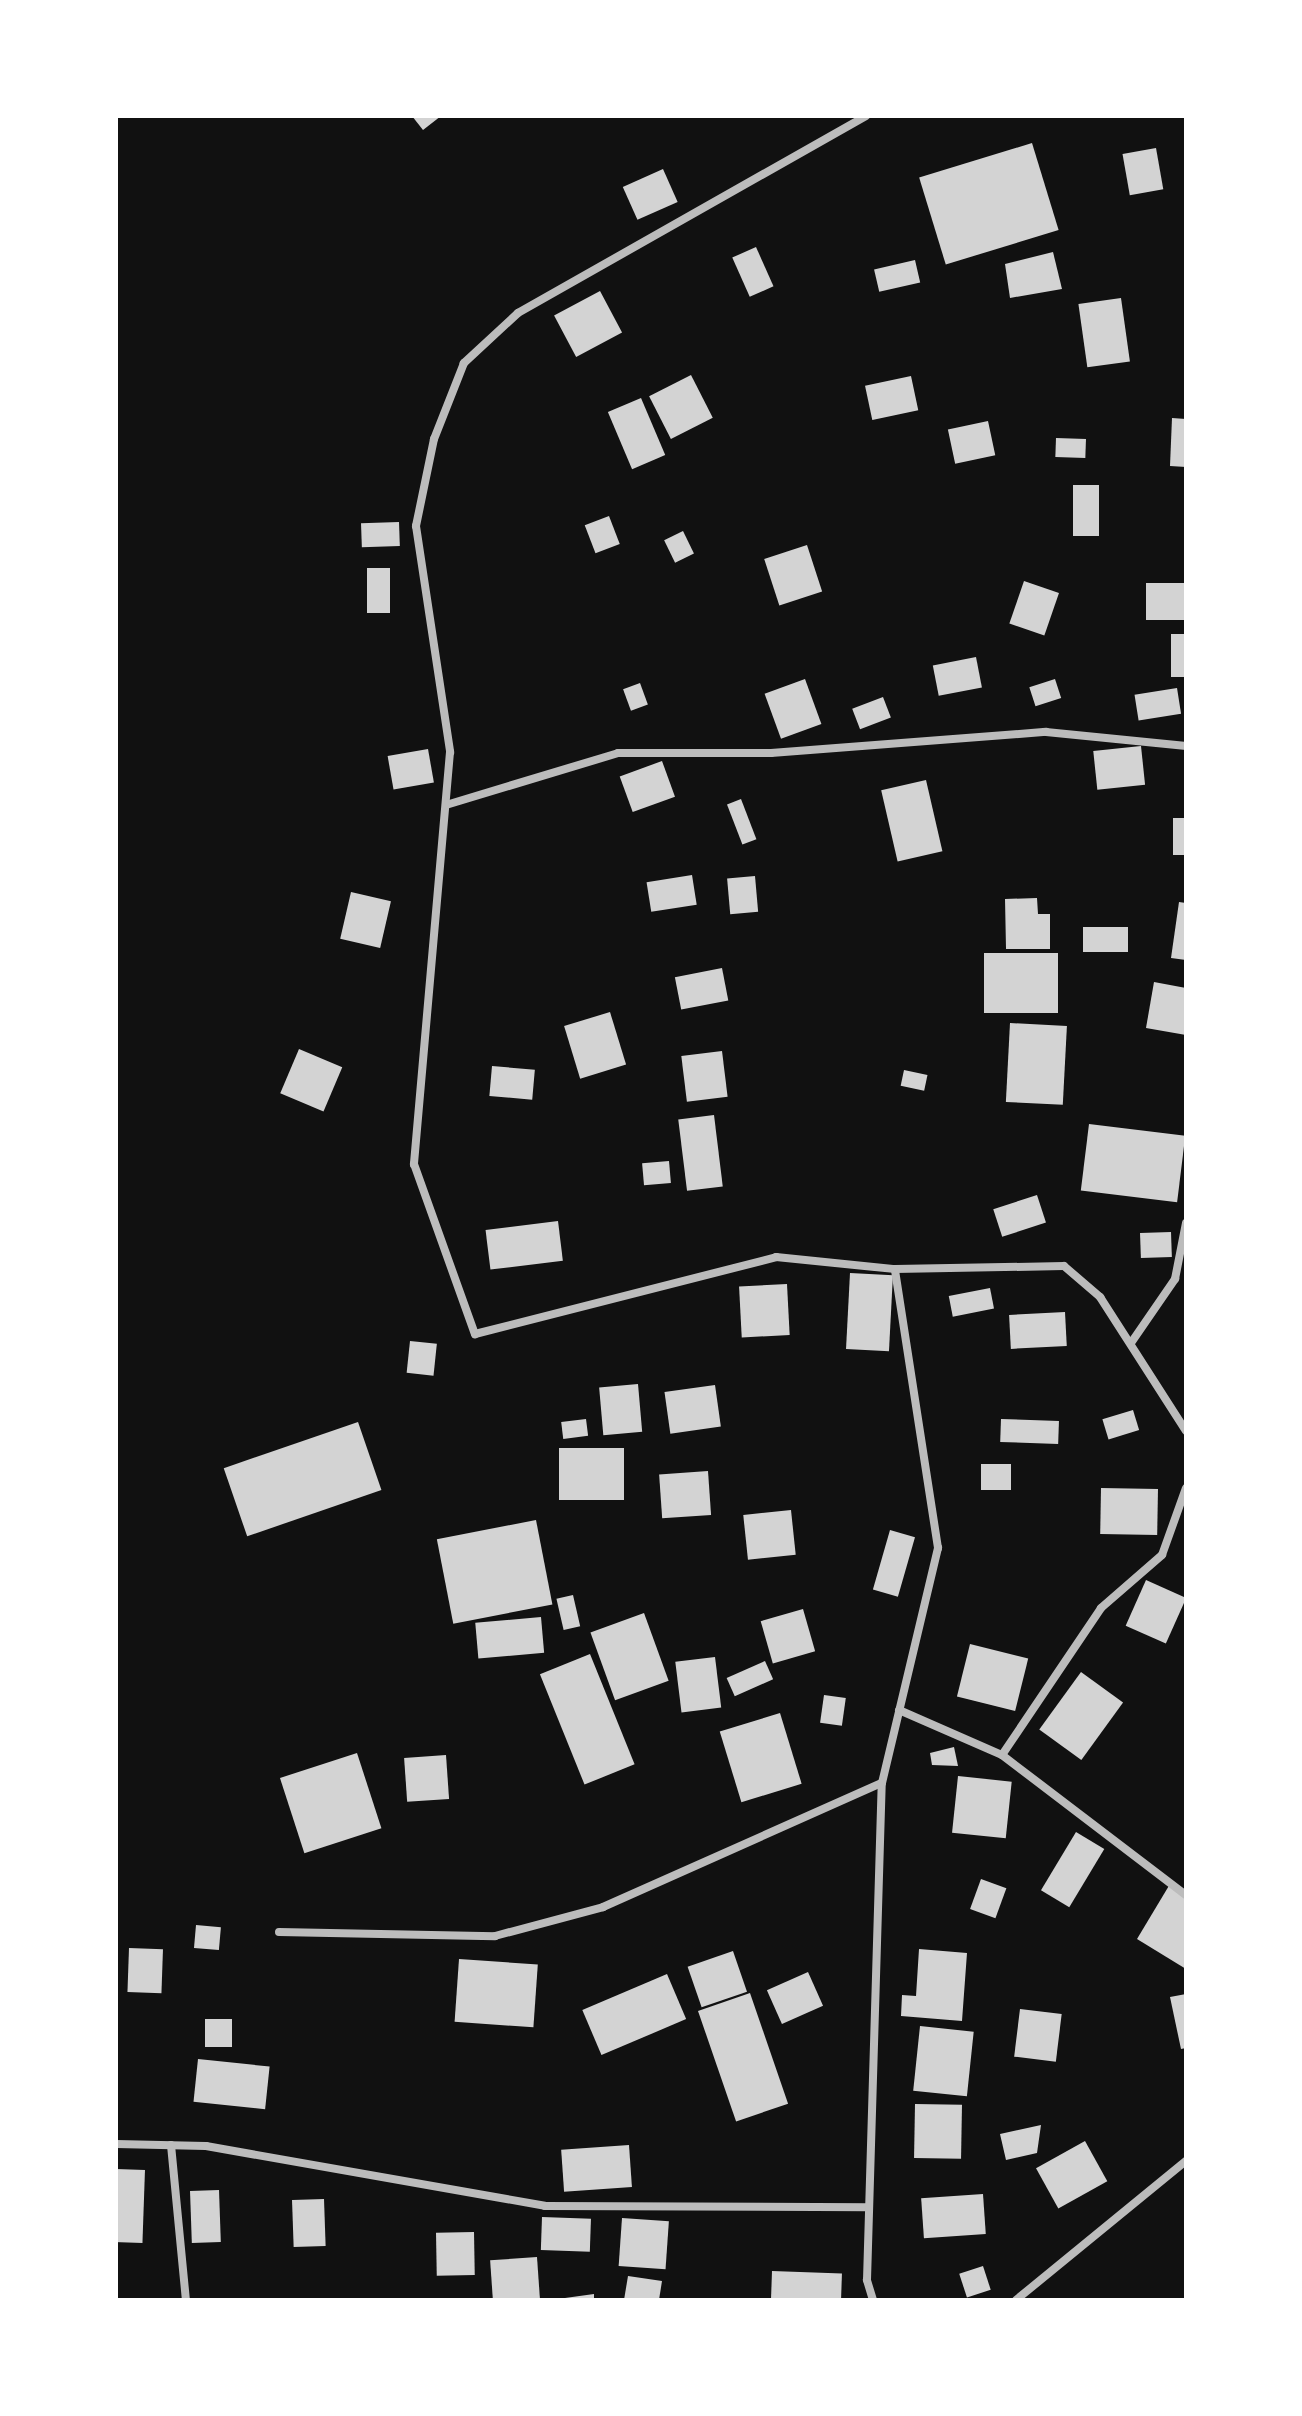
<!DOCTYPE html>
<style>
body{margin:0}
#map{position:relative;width:1302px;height:2416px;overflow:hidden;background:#111;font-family:Karla,sans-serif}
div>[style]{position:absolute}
.building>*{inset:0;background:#d3d3d3;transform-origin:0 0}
.minor>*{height:8px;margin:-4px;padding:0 4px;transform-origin:4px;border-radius:4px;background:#bcbcbc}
span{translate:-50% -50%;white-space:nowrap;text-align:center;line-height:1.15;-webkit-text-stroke:7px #fff;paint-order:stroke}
.frame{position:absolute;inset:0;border:118px solid #fff;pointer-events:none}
</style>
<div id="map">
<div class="building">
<i style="clip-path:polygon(412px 116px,441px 116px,423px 130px)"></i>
<i style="left:1032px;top:143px;width:91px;height:118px;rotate:73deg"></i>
<i style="left:1156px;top:148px;width:42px;height:34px;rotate:80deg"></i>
<i style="left:663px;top:169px;width:36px;height:44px;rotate:66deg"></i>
<i style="left:756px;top:247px;width:43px;height:26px;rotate:66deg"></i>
<i style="clip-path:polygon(1053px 252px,1062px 289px,1010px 298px,1005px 264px)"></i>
<i style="left:915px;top:260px;width:23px;height:42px;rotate:77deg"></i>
<i style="left:600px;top:291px;width:47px;height:52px;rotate:62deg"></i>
<i style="left:1121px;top:298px;width:64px;height:43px;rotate:82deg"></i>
<i style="left:691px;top:375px;width:48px;height:47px;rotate:63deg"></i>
<i style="left:911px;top:376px;width:35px;height:47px;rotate:78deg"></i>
<i style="left:641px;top:398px;width:62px;height:36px;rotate:67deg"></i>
<i style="clip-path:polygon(1172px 418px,1186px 419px,1186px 467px,1170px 466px)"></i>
<i style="left:988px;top:421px;width:35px;height:41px;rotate:78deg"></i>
<i style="left:1056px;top:438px;width:30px;height:19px;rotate:2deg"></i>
<i style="left:1073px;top:485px;width:26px;height:51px"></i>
<i style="left:609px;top:516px;width:30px;height:26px;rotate:69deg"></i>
<i style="left:399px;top:522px;width:24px;height:38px;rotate:88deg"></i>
<i style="left:683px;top:531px;width:25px;height:21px;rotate:64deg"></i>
<i style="left:807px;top:545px;width:49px;height:45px;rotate:72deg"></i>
<i style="left:367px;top:568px;width:23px;height:45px"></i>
<i style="left:1024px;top:581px;width:37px;height:45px;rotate:19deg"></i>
<i style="left:1186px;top:583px;width:37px;height:40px;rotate:90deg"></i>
<i style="left:1171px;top:634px;width:15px;height:43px"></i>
<i style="left:976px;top:657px;width:31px;height:44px;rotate:79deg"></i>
<i style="left:805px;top:679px;width:48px;height:43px;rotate:70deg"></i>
<i style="left:1055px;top:679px;width:20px;height:27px;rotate:72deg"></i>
<i style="left:640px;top:683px;width:23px;height:18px;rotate:70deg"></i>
<i style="left:1177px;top:688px;width:26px;height:43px;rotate:81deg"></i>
<i style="left:883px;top:697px;width:22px;height:33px;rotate:69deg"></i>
<i style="left:1141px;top:746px;width:39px;height:48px;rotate:84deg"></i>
<i style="left:428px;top:749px;width:34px;height:41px;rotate:80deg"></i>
<i style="left:662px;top:761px;width:38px;height:45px;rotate:70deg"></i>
<i style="left:926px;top:780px;width:73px;height:46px;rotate:77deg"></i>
<i style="left:741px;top:799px;width:43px;height:15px;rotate:69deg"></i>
<i style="left:1186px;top:818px;width:37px;height:13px;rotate:90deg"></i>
<i style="left:692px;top:875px;width:30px;height:46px;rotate:81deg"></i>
<i style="left:755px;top:876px;width:36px;height:28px;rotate:85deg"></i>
<i style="left:351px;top:892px;width:41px;height:48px;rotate:13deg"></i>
<i style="clip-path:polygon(1037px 898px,1038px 914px,1050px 914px,1050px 949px,1006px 949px,1005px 899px)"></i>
<i style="clip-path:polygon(1179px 902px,1186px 903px,1186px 960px,1171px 958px)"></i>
<i style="left:1083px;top:927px;width:45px;height:25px"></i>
<i style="left:984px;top:953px;width:74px;height:60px"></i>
<i style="left:722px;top:968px;width:33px;height:48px;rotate:79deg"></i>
<i style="clip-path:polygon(1154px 982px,1186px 988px,1186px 1035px,1146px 1028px)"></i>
<i style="left:610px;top:1012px;width:55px;height:48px;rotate:73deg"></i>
<i style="left:1010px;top:1023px;width:57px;height:79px;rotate:3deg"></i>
<i style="left:299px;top:1049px;width:47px;height:48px;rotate:23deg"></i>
<i style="left:722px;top:1051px;width:46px;height:41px;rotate:83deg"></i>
<i style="left:492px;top:1066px;width:43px;height:30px;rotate:5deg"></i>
<i style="left:904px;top:1070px;width:24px;height:16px;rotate:12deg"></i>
<i style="left:714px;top:1115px;width:72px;height:36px;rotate:83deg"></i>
<i style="left:1089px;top:1124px;width:97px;height:67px;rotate:7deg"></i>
<i style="left:669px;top:1161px;width:22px;height:27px;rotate:85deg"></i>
<i style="left:1037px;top:1195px;width:29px;height:46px;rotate:72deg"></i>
<i style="left:558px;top:1221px;width:40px;height:73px;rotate:83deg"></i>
<i style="left:1171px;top:1232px;width:25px;height:31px;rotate:88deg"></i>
<i style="left:850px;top:1273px;width:43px;height:76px;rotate:3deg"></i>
<i style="left:787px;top:1284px;width:51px;height:48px;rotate:87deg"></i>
<i style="left:990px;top:1288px;width:21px;height:42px;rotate:79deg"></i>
<i style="left:1065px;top:1312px;width:34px;height:56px;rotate:87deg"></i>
<i style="left:410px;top:1341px;width:27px;height:32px;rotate:6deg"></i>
<i style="left:638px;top:1384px;width:48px;height:39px;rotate:85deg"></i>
<i style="left:715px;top:1385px;width:42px;height:51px;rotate:82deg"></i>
<i style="left:1133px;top:1410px;width:21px;height:32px;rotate:73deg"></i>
<i style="left:586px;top:1419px;width:17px;height:25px;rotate:83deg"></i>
<i style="left:1001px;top:1419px;width:58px;height:23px;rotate:2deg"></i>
<i style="left:358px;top:1422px;width:72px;height:142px;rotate:71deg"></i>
<i style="left:559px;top:1448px;width:65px;height:52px"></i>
<i style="left:981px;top:1464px;width:30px;height:26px"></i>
<i style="left:708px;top:1471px;width:44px;height:49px;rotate:86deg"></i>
<i style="left:1101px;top:1488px;width:57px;height:46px;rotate:1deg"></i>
<i style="left:791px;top:1510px;width:45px;height:48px;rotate:84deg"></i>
<i style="left:536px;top:1520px;width:86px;height:101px;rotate:79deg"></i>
<i style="left:890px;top:1530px;width:26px;height:62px;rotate:16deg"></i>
<i style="left:1146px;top:1580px;width:44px;height:50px;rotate:24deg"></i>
<i style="left:573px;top:1595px;width:32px;height:17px;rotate:77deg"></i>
<i style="left:803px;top:1609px;width:44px;height:44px;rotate:74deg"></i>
<i style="left:644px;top:1613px;width:72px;height:57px;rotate:70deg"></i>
<i style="left:541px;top:1617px;width:36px;height:66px;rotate:85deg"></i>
<i style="left:970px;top:1644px;width:60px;height:54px;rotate:14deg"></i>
<i style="left:590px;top:1654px;width:119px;height:54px;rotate:68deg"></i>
<i style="left:715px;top:1657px;width:51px;height:40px;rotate:83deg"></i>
<i style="left:765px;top:1661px;width:20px;height:42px;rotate:66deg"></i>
<i style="left:1081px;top:1672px;width:52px;height:71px;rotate:36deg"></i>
<i style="left:824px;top:1695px;width:22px;height:28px;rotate:8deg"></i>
<i style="left:780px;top:1713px;width:74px;height:63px;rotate:73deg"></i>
<i style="clip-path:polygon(954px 1747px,958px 1766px,932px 1765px,930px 1753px)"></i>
<i style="left:357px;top:1753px;width:79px;height:81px;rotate:72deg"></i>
<i style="left:446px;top:1755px;width:44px;height:42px;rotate:86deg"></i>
<i style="left:958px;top:1776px;width:54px;height:57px;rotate:6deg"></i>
<i style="left:1076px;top:1832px;width:33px;height:68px;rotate:31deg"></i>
<i style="left:981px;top:1879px;width:27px;height:32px;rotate:20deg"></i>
<i style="clip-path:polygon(1170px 1884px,1186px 1893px,1186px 1969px,1137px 1939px)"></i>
<i style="left:196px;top:1925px;width:25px;height:23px;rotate:5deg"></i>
<i style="left:129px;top:1948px;width:34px;height:44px;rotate:2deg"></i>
<i style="clip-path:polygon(919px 1949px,967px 1953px,962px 2021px,901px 2016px,902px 1995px,916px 1996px)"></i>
<i style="left:733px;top:1951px;width:43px;height:48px;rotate:71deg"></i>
<i style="left:459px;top:1959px;width:79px;height:63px;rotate:4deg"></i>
<i style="left:808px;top:1972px;width:37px;height:45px;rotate:66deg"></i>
<i style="left:667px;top:1974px;width:49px;height:92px;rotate:67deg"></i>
<i style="left:750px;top:1993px;width:117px;height:55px;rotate:71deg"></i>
<i style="clip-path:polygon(1186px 1994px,1186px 2048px,1181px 2049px,1170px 1997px)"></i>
<i style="left:1020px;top:2009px;width:42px;height:48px;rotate:7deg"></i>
<i style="left:205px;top:2019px;width:27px;height:28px"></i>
<i style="left:920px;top:2026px;width:54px;height:65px;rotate:6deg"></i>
<i style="left:198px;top:2059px;width:72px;height:43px;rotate:6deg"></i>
<i style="left:915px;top:2104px;width:47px;height:54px;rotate:1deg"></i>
<i style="clip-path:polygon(1041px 2125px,1037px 2153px,1006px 2160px,1000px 2134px)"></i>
<i style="left:1085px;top:2141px;width:46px;height:56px;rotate:61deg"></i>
<i style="left:629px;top:2145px;width:42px;height:68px;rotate:86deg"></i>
<i style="left:116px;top:2169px;width:29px;height:73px;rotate:2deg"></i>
<i style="left:219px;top:2190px;width:52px;height:29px;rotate:88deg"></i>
<i style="left:983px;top:2194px;width:40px;height:62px;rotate:86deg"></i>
<i style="left:324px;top:2199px;width:47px;height:32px;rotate:88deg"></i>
<i style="left:542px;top:2217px;width:49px;height:33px;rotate:2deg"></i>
<i style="left:622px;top:2218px;width:47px;height:48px;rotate:4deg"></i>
<i style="left:474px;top:2232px;width:43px;height:38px;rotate:89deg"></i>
<i style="left:537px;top:2257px;width:43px;height:47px;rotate:86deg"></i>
<i style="left:983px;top:2266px;width:25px;height:25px;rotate:72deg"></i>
<i style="left:772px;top:2271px;width:70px;height:29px;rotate:2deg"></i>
<i style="clip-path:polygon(628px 2276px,662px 2281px,659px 2300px,624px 2300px)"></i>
<i style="clip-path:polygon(594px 2294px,594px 2300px,565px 2300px,565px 2298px)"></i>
</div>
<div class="minor">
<i style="left:866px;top:116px;width:400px;rotate:150.5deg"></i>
<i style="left:518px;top:313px;width:74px;rotate:137.2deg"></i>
<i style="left:464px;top:363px;width:82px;rotate:111.5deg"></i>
<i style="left:434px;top:439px;width:89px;rotate:101.7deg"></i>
<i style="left:416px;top:526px;width:229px;rotate:81.4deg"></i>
<i style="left:450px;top:752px;width:414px;rotate:95deg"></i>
<i style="left:414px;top:1164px;width:181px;rotate:70.3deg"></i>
<i style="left:475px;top:1334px;width:311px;rotate:-14.3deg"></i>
<i style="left:776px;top:1257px;width:120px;rotate:5.8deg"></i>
<i style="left:895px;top:1269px;width:169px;rotate:-1deg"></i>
<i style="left:1064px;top:1266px;width:48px;rotate:40.7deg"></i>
<i style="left:1100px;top:1297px;width:159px;rotate:57.3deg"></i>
<i style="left:446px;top:805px;width:180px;rotate:-16.8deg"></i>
<i style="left:618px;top:753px;width:153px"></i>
<i style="left:771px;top:753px;width:276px;rotate:-4.4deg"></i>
<i style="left:1046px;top:732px;width:141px;rotate:5.7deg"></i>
<i style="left:1131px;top:1343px;width:78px;rotate:-55.5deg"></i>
<i style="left:1175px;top:1279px;width:57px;rotate:-78.9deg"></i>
<i style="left:899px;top:1710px;width:112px;rotate:23.6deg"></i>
<i style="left:1002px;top:1755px;width:231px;rotate:37.3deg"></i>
<i style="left:1002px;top:1755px;width:177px;rotate:-56deg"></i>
<i style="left:1101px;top:1608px;width:81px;rotate:-41deg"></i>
<i style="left:1162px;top:1555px;width:71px;rotate:-70.3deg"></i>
<i style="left:279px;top:1932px;width:216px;rotate:1.1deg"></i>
<i style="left:495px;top:1936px;width:112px;rotate:-15deg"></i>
<i style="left:603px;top:1907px;width:305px;rotate:-24deg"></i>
<i style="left:116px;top:2144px;width:90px;rotate:1.3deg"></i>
<i style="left:206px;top:2146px;width:344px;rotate:10deg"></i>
<i style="left:545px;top:2206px;width:324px;rotate:0.2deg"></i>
<i style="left:171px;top:2145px;width:156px;rotate:84.5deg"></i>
<i style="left:873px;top:2300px;width:21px;rotate:-107deg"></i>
<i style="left:867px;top:2280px;width:497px;rotate:-88.3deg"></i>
<i style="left:882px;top:1783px;width:242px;rotate:-76.6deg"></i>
<i style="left:938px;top:1548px;width:282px;rotate:-98.8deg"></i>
<i style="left:1016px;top:2300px;width:220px;rotate:-39.3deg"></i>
</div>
<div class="frame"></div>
</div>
